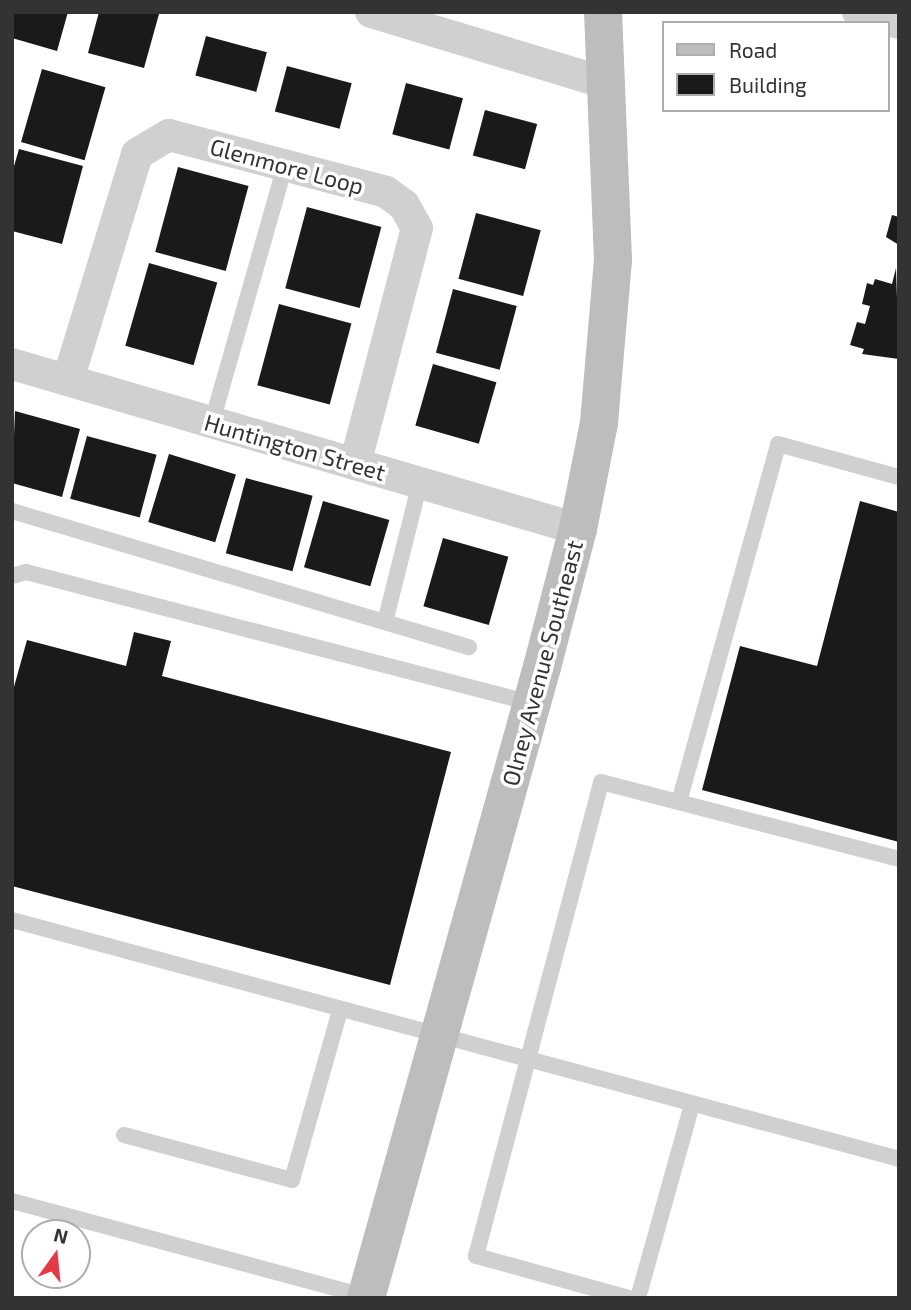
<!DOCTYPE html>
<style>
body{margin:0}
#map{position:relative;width:911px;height:1310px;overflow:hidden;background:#fff;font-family:"Exo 2",sans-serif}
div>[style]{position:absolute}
.building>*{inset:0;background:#1a1a1a;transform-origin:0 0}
.service>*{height:16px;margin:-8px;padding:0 8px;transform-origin:8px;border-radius:8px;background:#d0d0d0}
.minor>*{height:32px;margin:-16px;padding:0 16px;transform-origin:16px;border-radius:16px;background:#d0d0d0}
.secondary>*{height:38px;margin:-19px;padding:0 19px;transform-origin:19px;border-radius:19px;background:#bdbdbd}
span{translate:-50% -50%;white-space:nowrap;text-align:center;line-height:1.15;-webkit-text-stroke:7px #fff;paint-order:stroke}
.street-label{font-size:23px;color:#333}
.frame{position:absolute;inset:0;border:14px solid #333;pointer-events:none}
.legend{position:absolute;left:662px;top:21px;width:228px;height:91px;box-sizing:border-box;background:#fff;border:2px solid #adadad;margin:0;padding:9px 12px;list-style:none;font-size:21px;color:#333}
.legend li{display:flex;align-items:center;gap:14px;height:35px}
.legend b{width:35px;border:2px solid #adadad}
.north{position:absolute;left:21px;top:1219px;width:70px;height:70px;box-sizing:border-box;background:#fff;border:2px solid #adadad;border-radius:50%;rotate:15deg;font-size:19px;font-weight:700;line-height:28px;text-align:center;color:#333}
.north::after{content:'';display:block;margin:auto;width:24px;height:32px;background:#e63946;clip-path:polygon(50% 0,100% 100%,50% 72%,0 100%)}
</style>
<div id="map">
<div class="building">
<i style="clip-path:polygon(12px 12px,68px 12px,57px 51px,12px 38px)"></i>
<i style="clip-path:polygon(99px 12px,159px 14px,144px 68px,88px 53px)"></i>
<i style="left:206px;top:36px;width:63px;height:41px;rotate:15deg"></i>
<i style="left:287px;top:66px;width:67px;height:47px;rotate:15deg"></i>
<i style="left:42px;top:69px;width:66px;height:76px;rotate:16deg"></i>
<i style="left:406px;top:83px;width:59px;height:53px;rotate:15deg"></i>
<i style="left:485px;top:110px;width:54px;height:47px;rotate:15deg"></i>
<i style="clip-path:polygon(19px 149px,83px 166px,62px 244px,12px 231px,12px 173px)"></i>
<i style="left:178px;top:167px;width:73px;height:88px;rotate:15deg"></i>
<i style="left:307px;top:207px;width:77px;height:84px;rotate:15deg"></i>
<i style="left:476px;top:213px;width:67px;height:68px;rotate:15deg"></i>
<i style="clip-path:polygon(892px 215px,899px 217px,899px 245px,886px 237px)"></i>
<i style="left:149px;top:263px;width:71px;height:86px;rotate:16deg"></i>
<i style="clip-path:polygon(896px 268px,899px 359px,862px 354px,864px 349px,850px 345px,857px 322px,865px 324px,870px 306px,862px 304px,867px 283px,873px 285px,875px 279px,892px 284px)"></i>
<i style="left:453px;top:289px;width:66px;height:66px;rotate:15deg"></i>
<i style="left:279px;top:304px;width:75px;height:84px;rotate:15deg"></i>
<i style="left:433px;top:364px;width:66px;height:64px;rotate:16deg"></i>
<i style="clip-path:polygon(15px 411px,80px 429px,62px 497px,12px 483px)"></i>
<i style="left:87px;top:436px;width:72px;height:65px;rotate:15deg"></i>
<i style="left:169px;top:454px;width:70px;height:71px;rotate:17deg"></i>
<i style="left:246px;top:478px;width:69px;height:78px;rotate:15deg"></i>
<i style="left:323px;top:501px;width:69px;height:69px;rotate:16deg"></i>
<i style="clip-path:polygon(860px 501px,899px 512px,899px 842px,702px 790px,740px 646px,817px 666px)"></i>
<i style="left:443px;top:538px;width:68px;height:71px;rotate:16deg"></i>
<i style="clip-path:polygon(134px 632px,171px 641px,162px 676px,451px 752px,390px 985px,12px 886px,12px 694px,27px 640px,126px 666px)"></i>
</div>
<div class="service">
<i style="left:212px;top:422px;width:266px;rotate:-74.1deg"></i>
<i style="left:12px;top:511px;width:477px;rotate:16.6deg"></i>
<i style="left:12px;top:576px;width:15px;rotate:-16deg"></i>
<i style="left:26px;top:572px;width:522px;rotate:14.54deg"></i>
<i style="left:385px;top:622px;width:143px;rotate:-75.9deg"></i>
<i style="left:679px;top:802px;width:371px;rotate:-74.5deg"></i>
<i style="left:778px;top:444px;width:125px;rotate:15.3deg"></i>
<i style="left:12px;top:920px;width:919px;rotate:15.08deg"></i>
<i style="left:124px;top:1135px;width:174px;rotate:15deg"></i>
<i style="left:292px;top:1180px;width:177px;rotate:-74.2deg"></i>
<i style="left:12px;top:1201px;width:369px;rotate:15.1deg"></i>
<i style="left:629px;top:1298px;width:159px;rotate:-164.6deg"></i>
<i style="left:476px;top:1256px;width:490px;rotate:-75.2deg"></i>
<i style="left:601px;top:782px;width:308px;rotate:14.5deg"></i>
<i style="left:638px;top:1298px;width:200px;rotate:-74.4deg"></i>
</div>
<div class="minor">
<i style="left:371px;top:12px;width:245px;rotate:16.8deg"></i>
<i style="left:858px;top:12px;width:42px;rotate:15deg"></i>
<i style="left:12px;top:364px;width:590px;rotate:16.25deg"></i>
<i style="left:68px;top:380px;width:236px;rotate:-73deg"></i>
<i style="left:137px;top:154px;width:37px;rotate:-31deg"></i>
<i style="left:169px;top:135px;width:224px;rotate:14.7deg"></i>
<i style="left:386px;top:192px;width:22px;rotate:36deg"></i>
<i style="left:404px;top:205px;width:26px;rotate:61deg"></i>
<i style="left:417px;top:228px;width:244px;rotate:104.7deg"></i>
</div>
<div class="secondary">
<i style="left:366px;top:1298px;width:655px;rotate:-74.42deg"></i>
<i style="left:542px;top:667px;width:143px;rotate:-75.4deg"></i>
<i style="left:578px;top:529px;width:108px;rotate:-78.8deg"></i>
<i style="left:599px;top:423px;width:164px;rotate:-85.1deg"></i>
<i style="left:613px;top:260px;width:248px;rotate:-92.3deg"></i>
</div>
<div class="street-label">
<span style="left:287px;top:166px;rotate:15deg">Glenmore Loop</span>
<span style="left:295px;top:447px;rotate:16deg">Huntington Street</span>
<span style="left:542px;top:663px;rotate:-75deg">Olney Avenue Southeast</span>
</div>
<div class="frame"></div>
<ul class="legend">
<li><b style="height:9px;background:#bdbdbd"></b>Road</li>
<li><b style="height:19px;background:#1a1a1a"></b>Building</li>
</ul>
<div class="north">N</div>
</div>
